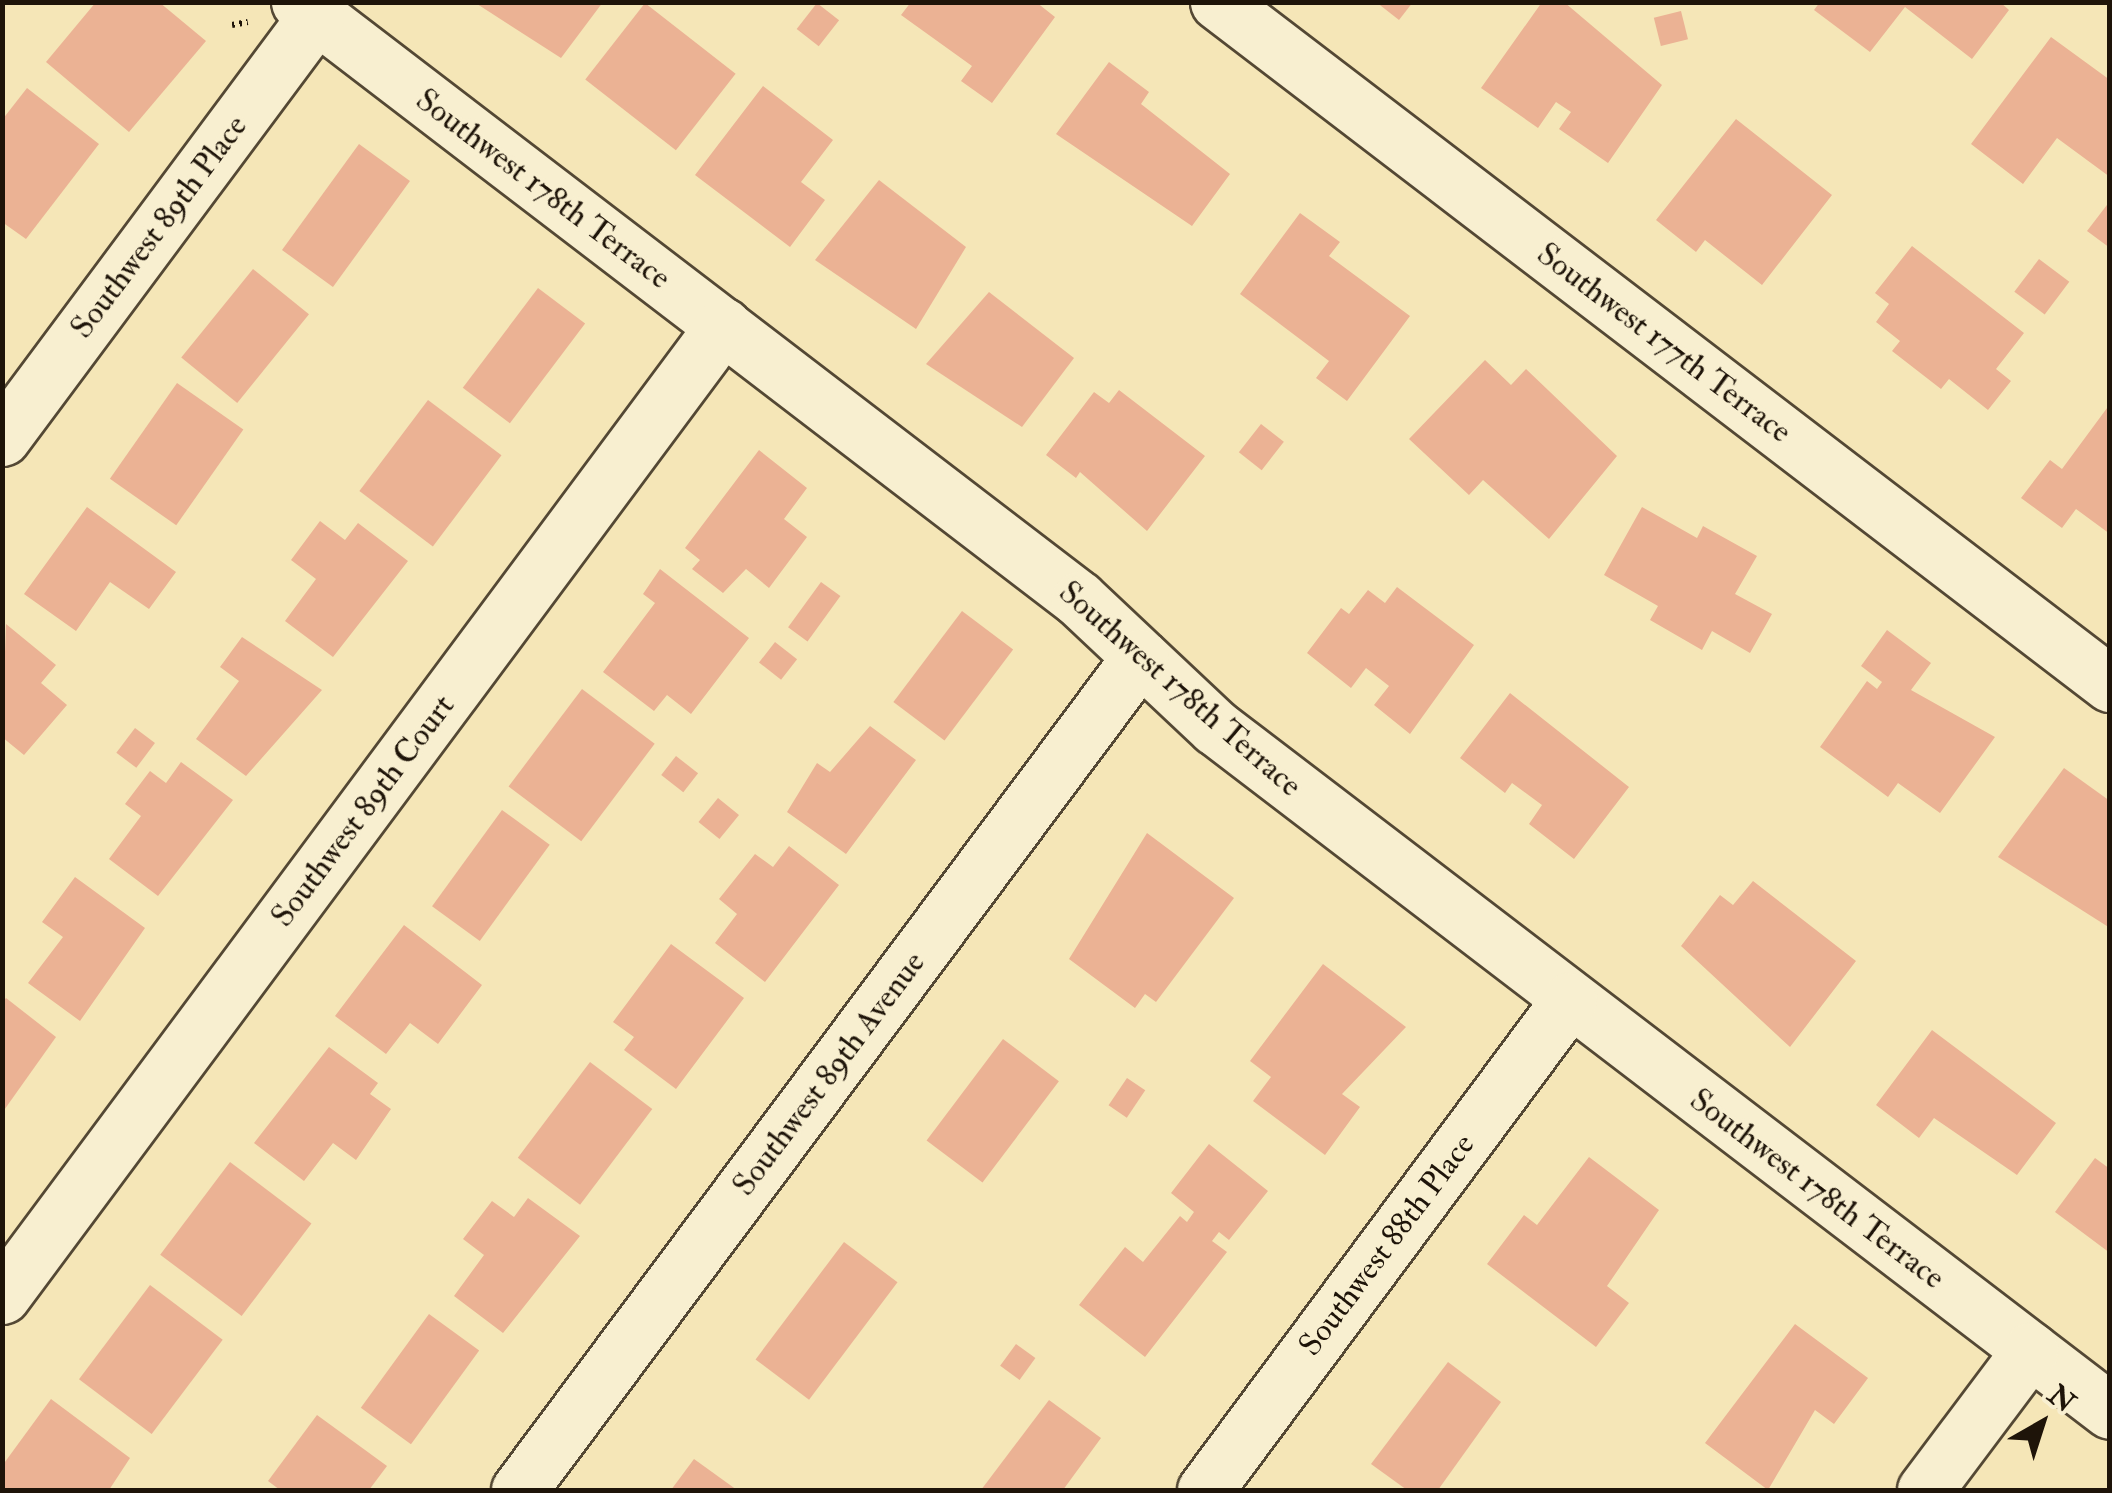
<!DOCTYPE html>
<style>
body{margin:0}
#map{position:relative;width:2112px;height:1493px;overflow:hidden;background:#f5e6b7;font-family:"IM FELL Double Pica",serif}
div>[style]{position:absolute}
.building>*{inset:0;background:#ebb294;transform-origin:0 0}
.path>*{height:6px;margin-top:-3px;transform-origin:0;background:repeating-linear-gradient(90deg,#1e1409 0 2.5px,transparent 0 7.5px)}
.roads{filter:drop-shadow(2px 0 #544834) drop-shadow(-2px 0 #544834) drop-shadow(0 2px #544834) drop-shadow(0 -2px #544834)}
.minor>*{height:55px;margin:-27.5px;padding:0 27.5px;transform-origin:27.5px;border-radius:27.5px;background:#f8efd0}
span{translate:-50% -50%;white-space:nowrap;text-align:center;line-height:1.15;-webkit-text-stroke:8px #f8efd0;paint-order:stroke}
.street-label{font-size:32px;color:#1e1409}
.frame{position:absolute;inset:0;border:5px solid #1e1409;pointer-events:none}
.north{position:absolute;left:1992px;top:1373px;width:100px;height:100px;-webkit-text-stroke:8px #f8efd0;paint-order:stroke;rotate:39deg;font-size:28px;font-weight:700;line-height:40px;text-align:center;color:#1e1409}
.north::after{content:'';display:block;margin:auto;width:35px;height:45px;background:#1e1409;clip-path:polygon(50% 0,100% 100%,50% 72%,0 100%)}
</style>
<div id="map">
<div class="building">
<i style="clip-path:polygon(96px 2px,159px 2px,206px 41px,129px 132px,46px 62px)"></i>
<i style="clip-path:polygon(474px 2px,603px 2px,561px 58px)"></i>
<i style="clip-path:polygon(911px 2px,1036px 2px,1055px 17px,992px 103px,961px 81px,972px 66px,901px 15px)"></i>
<i style="clip-path:polygon(1376px 2px,1413px 2px,1399px 20px)"></i>
<i style="clip-path:polygon(1542px 2px,1564px 2px,1662px 85px,1608px 163px,1559px 129px,1571px 112px,1556px 102px,1538px 128px,1481px 88px)"></i>
<i style="clip-path:polygon(1820px 2px,2000px 2px,2009px 10px,1972px 59px,1905px 7px,1870px 52px,1814px 10px)"></i>
<i style="left:645px;top:3px;width:115px;height:97px;rotate:38deg"></i>
<i style="left:817px;top:3px;width:28px;height:33px;rotate:38deg"></i>
<i style="left:1681px;top:11px;width:29px;height:28px;rotate:76deg"></i>
<i style="clip-path:polygon(2051px 37px,2110px 80px,2110px 177px,2057px 138px,2023px 184px,1971px 144px)"></i>
<i style="clip-path:polygon(1109px 62px,1149px 92px,1141px 104px,1230px 174px,1192px 226px,1056px 134px)"></i>
<i style="clip-path:polygon(763px 86px,833px 140px,801px 182px,825px 200px,790px 247px,695px 175px)"></i>
<i style="clip-path:polygon(27px 88px,99px 144px,26px 239px,2px 222px,2px 120px)"></i>
<i style="clip-path:polygon(1736px 119px,1832px 195px,1762px 285px,1705px 240px,1696px 252px,1656px 220px)"></i>
<i style="left:359px;top:144px;width:63px;height:131px;rotate:36deg"></i>
<i style="clip-path:polygon(879px 180px,966px 247px,916px 329px,815px 260px)"></i>
<i style="clip-path:polygon(2110px 201px,2110px 248px,2087px 231px)"></i>
<i style="clip-path:polygon(1300px 213px,1340px 242px,1329px 256px,1410px 316px,1347px 401px,1316px 378px,1329px 361px,1240px 294px)"></i>
<i style="clip-path:polygon(1912px 246px,2024px 333px,1996px 369px,2011px 381px,1988px 410px,1949px 379px,1941px 389px,1892px 351px,1900px 341px,1876px 322px,1889px 304px,1875px 293px)"></i>
<i style="left:2039px;top:259px;width:38px;height:41px;rotate:37deg"></i>
<i style="left:253px;top:269px;width:72px;height:114px;rotate:39deg"></i>
<i style="left:538px;top:288px;width:59px;height:125px;rotate:37deg"></i>
<i style="clip-path:polygon(989px 292px,1074px 358px,1022px 427px,926px 364px)"></i>
<i style="clip-path:polygon(1485px 360px,1511px 385px,1526px 369px,1617px 456px,1549px 539px,1483px 480px,1469px 495px,1409px 439px)"></i>
<i style="left:177px;top:383px;width:81px;height:117px;rotate:35deg"></i>
<i style="clip-path:polygon(1119px 390px,1205px 456px,1147px 531px,1080px 472px,1076px 478px,1046px 455px,1094px 392px,1109px 403px)"></i>
<i style="left:428px;top:400px;width:92px;height:114px;rotate:37deg"></i>
<i style="clip-path:polygon(2110px 404px,2110px 534px,2076px 509px,2062px 528px,2021px 498px,2050px 460px,2062px 469px)"></i>
<i style="left:1261px;top:424px;width:29px;height:36px;rotate:38deg"></i>
<i style="clip-path:polygon(759px 450px,807px 488px,784px 519px,807px 537px,769px 588px,746px 569px,723px 593px,692px 569px,700px 560px,685px 548px)"></i>
<i style="clip-path:polygon(87px 507px,176px 572px,149px 609px,110px 582px,76px 631px,24px 594px)"></i>
<i style="clip-path:polygon(1642px 507px,1697px 538px,1703px 526px,1757px 556px,1735px 594px,1772px 614px,1750px 653px,1712px 631px,1702px 650px,1650px 620px,1658px 606px,1604px 575px)"></i>
<i style="clip-path:polygon(320px 521px,345px 540px,358px 523px,408px 561px,333px 657px,285px 621px,316px 579px,291px 560px)"></i>
<i style="clip-path:polygon(660px 569px,749px 638px,691px 714px,667px 695px,654px 711px,603px 672px,655px 603px,643px 594px)"></i>
<i style="left:821px;top:582px;width:24px;height:56px;rotate:36deg"></i>
<i style="clip-path:polygon(1397px 587px,1474px 645px,1410px 734px,1374px 705px,1389px 686px,1366px 668px,1351px 688px,1307px 653px,1341px 608px,1349px 614px,1368px 590px,1385px 603px)"></i>
<i style="left:962px;top:611px;width:64px;height:114px;rotate:37deg"></i>
<i style="clip-path:polygon(6px 624px,56px 665px,41px 683px,67px 705px,24px 755px,2px 737px)"></i>
<i style="clip-path:polygon(1887px 630px,1931px 663px,1911px 690px,1995px 737px,1940px 813px,1898px 783px,1888px 797px,1820px 747px,1867px 681px,1877px 689px,1882px 682px,1861px 666px)"></i>
<i style="clip-path:polygon(242px 637px,322px 690px,246px 776px,196px 739px,239px 681px,220px 667px)"></i>
<i style="left:775px;top:642px;width:28px;height:26px;rotate:38deg"></i>
<i style="left:582px;top:689px;width:91px;height:122px;rotate:37deg"></i>
<i style="clip-path:polygon(1510px 693px,1629px 787px,1574px 859px,1529px 824px,1542px 805px,1512px 783px,1505px 793px,1460px 758px)"></i>
<i style="clip-path:polygon(870px 726px,916px 760px,846px 854px,787px 812px,817px 763px,830px 772px)"></i>
<i style="left:135px;top:728px;width:25px;height:31px;rotate:37deg"></i>
<i style="left:676px;top:756px;width:28px;height:24px;rotate:38deg"></i>
<i style="clip-path:polygon(181px 762px,233px 800px,158px 896px,109px 859px,141px 816px,125px 804px,150px 771px,166px 783px)"></i>
<i style="clip-path:polygon(2064px 768px,2110px 801px,2110px 928px,1998px 857px)"></i>
<i style="left:718px;top:798px;width:27px;height:31px;rotate:39deg"></i>
<i style="left:502px;top:810px;width:59px;height:119px;rotate:36deg"></i>
<i style="clip-path:polygon(1147px 833px,1234px 898px,1156px 1002px,1145px 994px,1135px 1008px,1069px 959px)"></i>
<i style="clip-path:polygon(789px 846px,839px 885px,765px 982px,715px 943px,737px 914px,719px 899px,755px 854px,773px 867px)"></i>
<i style="clip-path:polygon(75px 877px,145px 928px,80px 1021px,28px 983px,63px 937px,42px 922px)"></i>
<i style="clip-path:polygon(1753px 881px,1856px 961px,1790px 1047px,1681px 946px,1720px 895px,1733px 905px)"></i>
<i style="clip-path:polygon(404px 925px,482px 985px,438px 1044px,410px 1023px,386px 1054px,335px 1016px)"></i>
<i style="clip-path:polygon(671px 944px,744px 998px,676px 1089px,624px 1050px,634px 1037px,613px 1022px)"></i>
<i style="clip-path:polygon(1323px 964px,1406px 1027px,1342px 1094px,1360px 1107px,1325px 1155px,1253px 1101px,1271px 1077px,1250px 1061px)"></i>
<i style="clip-path:polygon(6px 998px,56px 1037px,2px 1113px,2px 1003px)"></i>
<i style="clip-path:polygon(1932px 1030px,2056px 1123px,2017px 1175px,1934px 1118px,1919px 1138px,1876px 1105px)"></i>
<i style="left:1003px;top:1039px;width:70px;height:127px;rotate:37deg"></i>
<i style="clip-path:polygon(329px 1047px,378px 1083px,370px 1094px,391px 1109px,356px 1160px,333px 1143px,304px 1181px,254px 1143px)"></i>
<i style="left:590px;top:1062px;width:78px;height:120px;rotate:37deg"></i>
<i style="left:1127px;top:1078px;width:22px;height:33px;rotate:34deg"></i>
<i style="clip-path:polygon(1209px 1144px,1268px 1191px,1229px 1240px,1219px 1232px,1212px 1241px,1227px 1252px,1145px 1357px,1079px 1305px,1125px 1247px,1143px 1262px,1180px 1216px,1187px 1222px,1194px 1212px,1171px 1193px)"></i>
<i style="clip-path:polygon(1589px 1157px,1659px 1210px,1607px 1286px,1629px 1303px,1596px 1347px,1487px 1264px,1524px 1215px,1537px 1225px)"></i>
<i style="clip-path:polygon(2095px 1158px,2110px 1169px,2110px 1253px,2055px 1212px)"></i>
<i style="left:230px;top:1162px;width:102px;height:116px;rotate:37deg"></i>
<i style="clip-path:polygon(528px 1198px,580px 1236px,503px 1333px,454px 1296px,484px 1255px,463px 1239px,492px 1201px,514px 1217px)"></i>
<i style="left:844px;top:1242px;width:67px;height:147px;rotate:37deg"></i>
<i style="left:150px;top:1285px;width:91px;height:118px;rotate:37deg"></i>
<i style="left:429px;top:1314px;width:62px;height:116px;rotate:36deg"></i>
<i style="clip-path:polygon(1795px 1324px,1868px 1378px,1834px 1424px,1815px 1410px,1768px 1490px,1705px 1443px)"></i>
<i style="left:1016px;top:1344px;width:24px;height:27px;rotate:36deg"></i>
<i style="clip-path:polygon(1448px 1362px,1501px 1402px,1438px 1490px,1407px 1490px,1371px 1464px)"></i>
<i style="clip-path:polygon(51px 1399px,130px 1458px,109px 1490px,2px 1490px,2px 1466px)"></i>
<i style="clip-path:polygon(1049px 1400px,1101px 1438px,1063px 1490px,981px 1490px)"></i>
<i style="clip-path:polygon(317px 1415px,387px 1466px,369px 1490px,280px 1490px,268px 1481px)"></i>
<i style="clip-path:polygon(694px 1459px,737px 1490px,671px 1490px)"></i>
</div>
<div class="path">
<i style="left:232px;top:25px;width:16px;rotate:-11deg"></i>
</div>
<div class="roads">
<div class="minor">
<i style="left:299px;top:2px;width:982px;rotate:37.43deg"></i>
<i style="left:1079px;top:599px;width:187px;rotate:43.3deg"></i>
<i style="left:1215px;top:727px;width:1126px;rotate:37.39deg"></i>
<i style="left:1218px;top:2px;width:1123px;rotate:37.4deg"></i>
<i style="left:2px;top:438px;width:526px;rotate:-53.35deg"></i>
<i style="left:2px;top:1296px;width:1209px;rotate:-53.38deg"></i>
<i style="left:519px;top:1490px;width:1039px;rotate:-53.3deg"></i>
<i style="left:1205px;top:1490px;width:610px;rotate:-53.39deg"></i>
<i style="left:1925px;top:1490px;width:175px;rotate:-53.1deg"></i>
</div>
</div>
<div class="street-label">
<span style="left:543px;top:189px;rotate:37deg">Southwest 178th Terrace</span>
<span style="left:159px;top:227px;rotate:-53deg">Southwest 89th Place</span>
<span style="left:1664px;top:343px;rotate:37deg">Southwest 177th Terrace</span>
<span style="left:1180px;top:689px;rotate:41deg">Southwest 178th Terrace</span>
<span style="left:363px;top:811px;rotate:-53deg">Southwest 89th Court</span>
<span style="left:829px;top:1074px;rotate:-53deg">Southwest 89th Avenue</span>
<span style="left:1817px;top:1189px;rotate:37deg">Southwest 178th Terrace</span>
<span style="left:1387px;top:1245px;rotate:-53deg">Southwest 88th Place</span>
</div>
<div class="frame"></div>
<div class="north">N</div>
</div>
